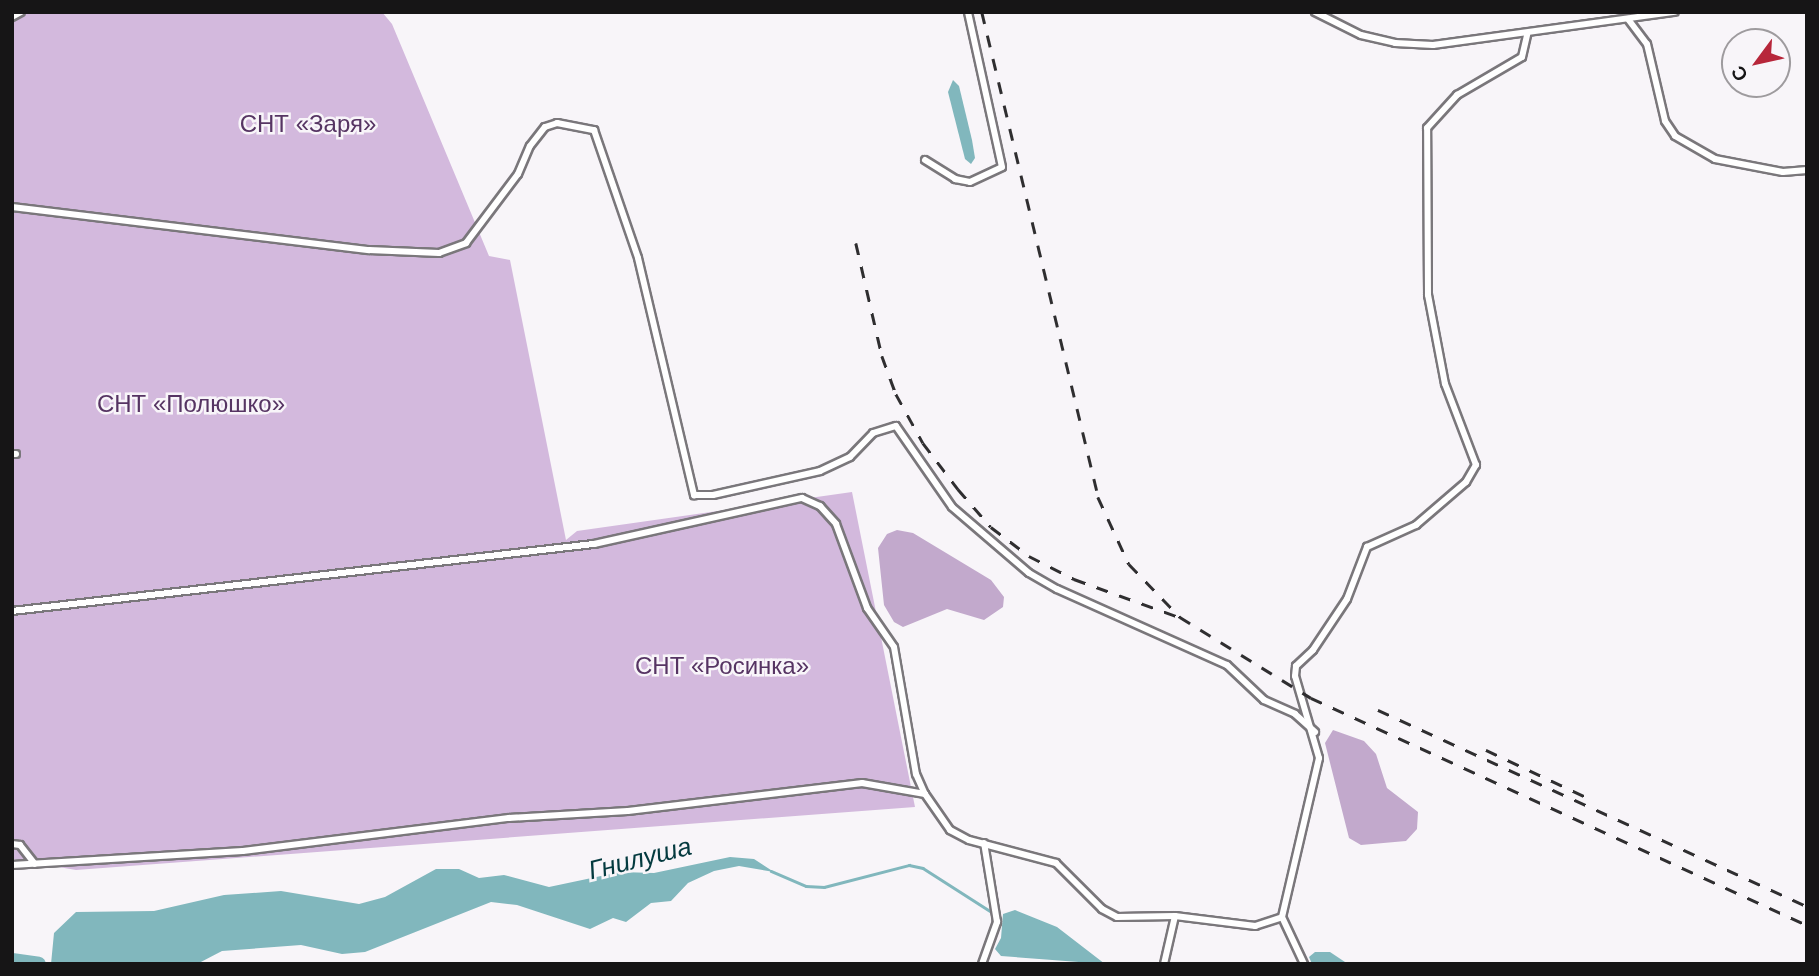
<!DOCTYPE html>
<meta charset="utf-8">
<style>
body{margin:0}
#map{position:relative;width:1819px;height:976px;overflow:hidden;background:#f8f5f9;font-family:Helvetica,sans-serif}
div>[style]{position:absolute}
.green>*{inset:0;background:#d3b9dd}
.forest>*{inset:0;background:#c2a9cc}
.water>*{inset:0;background:#81b7bd}
.stream>*{height:2.5px;margin:-1.25px;padding:0 1.25px;transform-origin:1.25px;border-radius:1.25px;background:#81b7bd}
.river>*{height:14px;margin:-7px;padding:0 7px;transform-origin:7px;border-radius:7px;background:#81b7bd}
.roads{filter:drop-shadow(2px 0 #7a777b) drop-shadow(-2px 0 #7a777b) drop-shadow(0 2px #7a777b) drop-shadow(0 -2px #7a777b)}
.street>*{height:6px;margin:-3px;padding:0 3px;transform-origin:3px;border-radius:3px;background:#fff}
.rail>*{height:2.5px;margin-top:-1.25px;transform-origin:0;background:repeating-linear-gradient(90deg,#2f2e30 0 12px,transparent 0 24px)}
span{translate:-50% -50%;white-space:nowrap;text-align:center;line-height:1.15;-webkit-text-stroke:5px #f8f5f9;paint-order:stroke}
.park-label{font-size:24px;color:#563463}
.water-label{font-size:26px;color:#043a3f;font-style:italic}
.frame{position:absolute;inset:0;border:14px solid #161516;pointer-events:none}
.north{position:absolute;left:1721px;top:28px;width:70px;height:70px;box-sizing:border-box;background:#f8f5f9;border:2px solid #9e9b9e;border-radius:50%;rotate:237deg;font-size:19px;font-weight:700;line-height:28px;text-align:center;color:#161516}
.north::after{content:'';display:block;margin:auto;width:24px;height:32px;background:#b7263a;clip-path:polygon(50% 0,100% 100%,50% 72%,0 100%)}
</style>
<div id="map">
<div class="green">
<i style="clip-path:polygon(12px 12px,382px 12px,392px 24px,489px 256px,510px 260px,566px 540px,577px 531px,852px 492px,915px 807px,76px 870px,12px 859px)"></i>
</div>
<div class="forest">
<i style="clip-path:polygon(897px 530px,913px 533px,991px 580px,1004px 597px,1003px 607px,984px 620px,947px 609px,903px 627px,894px 622px,884px 605px,878px 548px,887px 534px)"></i>
<i style="clip-path:polygon(1333px 730px,1364px 741px,1376px 754px,1387px 788px,1418px 812px,1417px 829px,1406px 841px,1361px 845px,1349px 838px,1325px 743px)"></i>
</div>
<div class="water">
<i style="clip-path:polygon(953px 80px,959px 86px,972px 140px,975px 158px,971px 164px,965px 159px,948px 92px)"></i>
<i style="clip-path:polygon(730px 857px,754px 859px,774px 872px,739px 866px,714px 871px,688px 883px,671px 901px,651px 903px,626px 922px,613px 918px,590px 929px,517px 905px,491px 902px,365px 952px,342px 954px,301px 945px,222px 951px,197px 964px,51px 964px,54px 933px,76px 912px,154px 911px,224px 895px,281px 891px,359px 904px,385px 897px,436px 869px,459px 869px,479px 878px,504px 875px,549px 887px,620px 872px,654px 873px)"></i>
<i style="clip-path:polygon(1015px 910px,1057px 927px,1105px 964px,1001px 956px,995px 949px,1001px 938px,1003px 914px)"></i>
<i style="clip-path:polygon(1315px 952px,1330px 952px,1348px 964px,1312px 964px,1309px 957px)"></i>
</div>
<div class="stream">
<i style="left:771px;top:871px;width:38px;rotate:23deg"></i>
<i style="left:806px;top:886px;width:18px;rotate:3deg"></i>
<i style="left:824px;top:887px;width:88px;rotate:-14.5deg"></i>
<i style="left:909px;top:865px;width:14px;rotate:12deg"></i>
<i style="left:923px;top:868px;width:83px;rotate:32.7deg"></i>
<i style="left:1369px;top:964px;width:30px"></i>
</div>
<div class="river">
<i style="left:12px;top:960px;width:27px;rotate:8deg"></i>
</div>
<div class="roads">
<div class="street">
<i style="left:1315px;top:12px;width:51px;rotate:26.6deg"></i>
<i style="left:1361px;top:35px;width:35px;rotate:13deg"></i>
<i style="left:1395px;top:43px;width:38px;rotate:3deg"></i>
<i style="left:1433px;top:45px;width:244px;rotate:-7.8deg"></i>
<i style="left:12px;top:17px;width:10px;rotate:-29deg"></i>
<i style="left:1628px;top:19px;width:31px;rotate:53deg"></i>
<i style="left:1647px;top:44px;width:79px;rotate:76.8deg"></i>
<i style="left:1665px;top:121px;width:18px;rotate:56deg"></i>
<i style="left:1675px;top:136px;width:46px;rotate:29.9deg"></i>
<i style="left:1715px;top:159px;width:69px;rotate:10.8deg"></i>
<i style="left:1783px;top:172px;width:24px;rotate:-5deg"></i>
<i style="left:925px;top:160px;width:36px;rotate:32deg"></i>
<i style="left:955px;top:179px;width:15px;rotate:11deg"></i>
<i style="left:970px;top:182px;width:35px;rotate:-25deg"></i>
<i style="left:1002px;top:167px;width:159px;rotate:-102.4deg"></i>
<i style="left:12px;top:207px;width:360px;rotate:6.9deg"></i>
<i style="left:369px;top:250px;width:70px;rotate:2.5deg"></i>
<i style="left:439px;top:253px;width:29px;rotate:-20deg"></i>
<i style="left:466px;top:243px;width:86px;rotate:-53deg"></i>
<i style="left:518px;top:174px;width:30px;rotate:-67deg"></i>
<i style="left:530px;top:146px;width:24px;rotate:-52deg"></i>
<i style="left:545px;top:127px;width:13px;rotate:-18deg"></i>
<i style="left:557px;top:123px;width:38px;rotate:11deg"></i>
<i style="left:594px;top:130px;width:135px;rotate:71deg"></i>
<i style="left:638px;top:258px;width:244px;rotate:76.7deg"></i>
<i style="left:694px;top:495px;width:19px"></i>
<i style="left:713px;top:495px;width:110px;rotate:-12.6deg"></i>
<i style="left:820px;top:471px;width:33px;rotate:-25deg"></i>
<i style="left:850px;top:457px;width:33px;rotate:-46deg"></i>
<i style="left:873px;top:433px;width:24px;rotate:-17deg"></i>
<i style="left:896px;top:426px;width:98px;rotate:55.3deg"></i>
<i style="left:952px;top:507px;width:101px;rotate:40.6deg"></i>
<i style="left:1029px;top:573px;width:32px;rotate:30deg"></i>
<i style="left:1057px;top:589px;width:186px;rotate:24.1deg"></i>
<i style="left:1227px;top:665px;width:51px;rotate:43.4deg"></i>
<i style="left:1264px;top:700px;width:34px;rotate:24deg"></i>
<i style="left:1295px;top:714px;width:27px;rotate:42deg"></i>
<i style="left:12px;top:454px;width:4px"></i>
<i style="left:12px;top:611px;width:586px;rotate:-6.57deg"></i>
<i style="left:594px;top:544px;width:213px;rotate:-12.5deg"></i>
<i style="left:802px;top:498px;width:20px;rotate:24deg"></i>
<i style="left:820px;top:506px;width:24px;rotate:48deg"></i>
<i style="left:836px;top:524px;width:90px;rotate:69.7deg"></i>
<i style="left:867px;top:608px;width:47px;rotate:55.3deg"></i>
<i style="left:894px;top:647px;width:129px;rotate:80.2deg"></i>
<i style="left:916px;top:774px;width:22px;rotate:66deg"></i>
<i style="left:12px;top:844px;width:8px;rotate:7deg"></i>
<i style="left:20px;top:845px;width:24px;rotate:52deg"></i>
<i style="left:12px;top:865px;width:231px;rotate:-3.5deg"></i>
<i style="left:243px;top:851px;width:268px;rotate:-7.1deg"></i>
<i style="left:509px;top:818px;width:119px;rotate:-3.4deg"></i>
<i style="left:628px;top:811px;width:236px;rotate:-6.8deg"></i>
<i style="left:862px;top:783px;width:64px;rotate:9.9deg"></i>
<i style="left:925px;top:794px;width:44px;rotate:55.2deg"></i>
<i style="left:950px;top:830px;width:21px;rotate:28deg"></i>
<i style="left:969px;top:840px;width:90px;rotate:14.8deg"></i>
<i style="left:1056px;top:863px;width:65px;rotate:45deg"></i>
<i style="left:1102px;top:909px;width:17px;rotate:28deg"></i>
<i style="left:1117px;top:917px;width:58px;rotate:-1deg"></i>
<i style="left:1175px;top:916px;width:81px;rotate:7.1deg"></i>
<i style="left:1255px;top:926px;width:28px;rotate:-18deg"></i>
<i style="left:1282px;top:917px;width:163px;rotate:-76.9deg"></i>
<i style="left:1319px;top:758px;width:85px;rotate:-106.3deg"></i>
<i style="left:1295px;top:676px;width:10px;rotate:-84deg"></i>
<i style="left:1296px;top:666px;width:23px;rotate:-43deg"></i>
<i style="left:1313px;top:650px;width:61px;rotate:-56.3deg"></i>
<i style="left:1347px;top:599px;width:56px;rotate:-69deg"></i>
<i style="left:1367px;top:547px;width:54px;rotate:-24.2deg"></i>
<i style="left:1416px;top:525px;width:66px;rotate:-40.7deg"></i>
<i style="left:1466px;top:482px;width:20px;rotate:-60deg"></i>
<i style="left:1476px;top:465px;width:87px;rotate:-110.9deg"></i>
<i style="left:1445px;top:384px;width:91px;rotate:-100.8deg"></i>
<i style="left:1428px;top:295px;width:167px;rotate:-90.3deg"></i>
<i style="left:1427px;top:128px;width:45px;rotate:-47.7deg"></i>
<i style="left:1457px;top:95px;width:75px;rotate:-30.3deg"></i>
<i style="left:1522px;top:57px;width:23px;rotate:-77deg"></i>
<i style="left:1282px;top:917px;width:52px;rotate:64.9deg"></i>
<i style="left:982px;top:964px;width:45px;rotate:-70.3deg"></i>
<i style="left:997px;top:922px;width:80px;rotate:-99.3deg"></i>
<i style="left:1164px;top:964px;width:49px;rotate:-77.1deg"></i>
</div>
</div>
<div class="rail">
<i style="left:982px;top:12px;width:499px;rotate:76.5deg"></i>
<i style="left:1098px;top:497px;width:74px;rotate:65.2deg"></i>
<i style="left:1129px;top:564px;width:74px;rotate:46.1deg"></i>
<i style="left:1180px;top:617px;width:154px;rotate:31.7deg"></i>
<i style="left:1311px;top:698px;width:545px;rotate:24.59deg"></i>
<i style="left:856px;top:243px;width:116px;rotate:77deg"></i>
<i style="left:882px;top:356px;width:40px;rotate:69.8deg"></i>
<i style="left:896px;top:394px;width:56px;rotate:61.1deg"></i>
<i style="left:923px;top:443px;width:58px;rotate:52.7deg"></i>
<i style="left:958px;top:489px;width:50px;rotate:49deg"></i>
<i style="left:991px;top:527px;width:48px;rotate:37.3deg"></i>
<i style="left:1029px;top:556px;width:51px;rotate:27.1deg"></i>
<i style="left:1074px;top:579px;width:109px;rotate:19.9deg"></i>
<i style="left:1378px;top:710px;width:472px;rotate:24.6deg"></i>
<i style="left:1486px;top:750px;width:115px;rotate:25.2deg"></i>
</div>
<div class="park-label">
<span style="left:308px;top:124px">СНТ «Заря»</span>
<span style="left:191px;top:404px">СНТ «Полюшко»</span>
<span style="left:722px;top:666px">СНТ «Росинка»</span>
</div>
<div class="water-label">
<span style="left:640px;top:859px;rotate:-14deg">Гнилуша</span>
</div>
<div class="frame"></div>
<div class="north">С</div>
</div>
